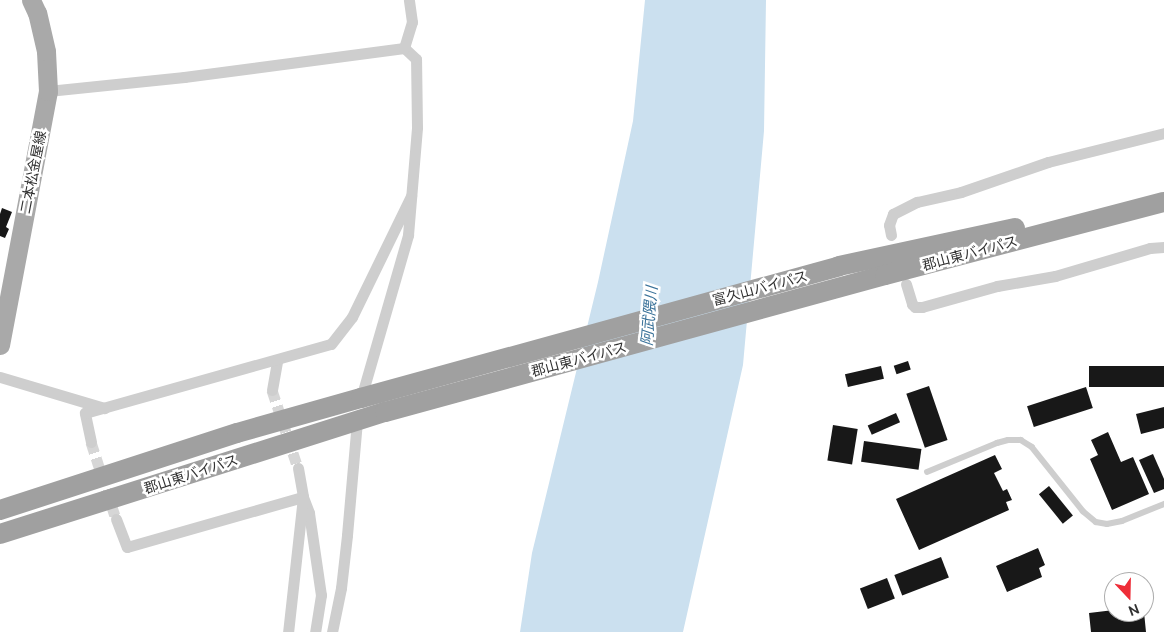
<!DOCTYPE html>
<meta charset="utf-8">
<style>
body{margin:0}
#map{position:relative;width:1164px;height:632px;overflow:hidden;background:#fff;font-family:Ubuntu,"Noto Sans JP",sans-serif}
div>[style]{position:absolute}
.water>*{inset:0;background:#cbe0ef}
.building>*{inset:0;background:#181818;transform-origin:0 0}
.minor-tunnel>*{height:11px;margin-top:-5.5px;transform-origin:0;background:repeating-linear-gradient(90deg,#d6d6d6 0 11px,transparent 0 16.5px)}
.service>*{height:5.5px;margin:-2.75px;padding:0 2.75px;transform-origin:2.75px;border-radius:2.75px;background:#cecece}
.minor>*{height:11px;margin:-5.5px;padding:0 5.5px;transform-origin:5.5px;border-radius:5.5px;background:#cecece}
.primary>*{height:19px;margin:-9.5px;padding:0 9.5px;transform-origin:9.5px;border-radius:9.5px;background:#a9a9a9}
.trunk>*{height:20px;margin:-10px;padding:0 10px;transform-origin:10px;border-radius:10px;background:#a0a0a0}
span{translate:-50% -50%;white-space:nowrap;text-align:center;line-height:1.15;-webkit-text-stroke:5px #fff;paint-order:stroke}
.street-label{font-size:14px;color:#313131}
.water-label{font-size:15px;color:#3a7299;font-style:italic}
.north{position:absolute;left:1104px;top:572px;width:50px;height:50px;box-sizing:border-box;background:#fff;border:1px solid #adadad;border-radius:50%;rotate:159deg;font-size:14px;font-weight:700;line-height:20px;text-align:center;color:#313131}
.north::after{content:'';display:block;margin:auto;width:18px;height:22px;background:#ee2d38;clip-path:polygon(50% 0,100% 100%,50% 72%,0 100%)}
</style>
<div id="map">
<div class="water">
<i style="clip-path:polygon(645px 0,766px 0,764px 131px,743px 365px,683px 632px,520px 632px,532px 553px,598px 282px,633px 121px)"></i>
</div>
<div class="building">
<i style="clip-path:polygon(2px 208px,12px 212px,6px 227px,9px 229px,5px 238px,0 236px,0 214px)"></i>
<i style="left:908px;top:361px;width:9px;height:15px;rotate:72deg"></i>
<i style="left:881px;top:366px;width:13px;height:37px;rotate:77deg"></i>
<i style="left:1164px;top:366px;width:21px;height:75px;rotate:90deg"></i>
<i style="left:929px;top:386px;width:57px;height:24px;rotate:71deg"></i>
<i style="left:1086px;top:387px;width:22px;height:62px;rotate:72deg"></i>
<i style="clip-path:polygon(1164px 407px,1164px 428px,1141px 434px,1136px 414px)"></i>
<i style="left:896px;top:413px;width:10px;height:31px;rotate:66deg"></i>
<i style="left:833px;top:425px;width:25px;height:36px;rotate:9deg"></i>
<i style="clip-path:polygon(1108px 432px,1121px 462px,1133px 457px,1149px 494px,1112px 510px,1090px 459px,1098px 455px,1091px 440px)"></i>
<i style="left:864px;top:441px;width:58px;height:21px;rotate:8deg"></i>
<i style="clip-path:polygon(1153px 454px,1164px 479px,1164px 489px,1154px 493px,1139px 460px)"></i>
<i style="clip-path:polygon(995px 455px,1002px 469px,994px 473px,1003px 491px,1007px 489px,1012px 500px,1006px 502px,1009px 510px,919px 550px,896px 499px)"></i>
<i style="left:1049px;top:486px;width:38px;height:13px;rotate:51deg"></i>
<i style="clip-path:polygon(1038px 548px,1045px 565px,1039px 568px,1042px 577px,1007px 592px,996px 566px)"></i>
<i style="left:941px;top:557px;width:22px;height:50px;rotate:69deg"></i>
<i style="left:887px;top:578px;width:22px;height:29px;rotate:69deg"></i>
<i style="clip-path:polygon(1114px 610px,1114px 612px,1144px 612px,1146px 632px,1091px 632px,1089px 613px)"></i>
</div>
<div class="minor-tunnel">
<i style="left:272px;top:390px;width:82px;rotate:71.6deg"></i>
<i style="left:91px;top:442px;width:81px;rotate:72deg"></i>
</div>
<div class="service">
<i style="left:927px;top:472px;width:76px;rotate:-22.5deg"></i>
<i style="left:997px;top:443px;width:11px;rotate:-15deg"></i>
<i style="left:1008px;top:440px;width:13px"></i>
<i style="left:1021px;top:440px;width:13px;rotate:32deg"></i>
<i style="left:1032px;top:447px;width:82px;rotate:51.4deg"></i>
<i style="left:1083px;top:511px;width:17px;rotate:40deg"></i>
<i style="left:1096px;top:522px;width:11px;rotate:10deg"></i>
<i style="left:1107px;top:524px;width:15px;rotate:-11deg"></i>
<i style="left:1122px;top:521px;width:45px;rotate:-22deg"></i>
</div>
<div class="minor">
<i style="left:48px;top:91px;width:137px;rotate:-5.9deg"></i>
<i style="left:184px;top:77px;width:222px;rotate:-7.5deg"></i>
<i style="left:891px;top:235px;width:10px;rotate:-101deg"></i>
<i style="left:889px;top:225px;width:12px;rotate:-70deg"></i>
<i style="left:893px;top:214px;width:27px;rotate:-27deg"></i>
<i style="left:917px;top:202px;width:45px;rotate:-12.8deg"></i>
<i style="left:961px;top:192px;width:92px;rotate:-19deg"></i>
<i style="left:1048px;top:162px;width:120px;rotate:-14deg"></i>
<i style="left:906px;top:284px;width:21px;rotate:73deg"></i>
<i style="left:912px;top:304px;width:4px;rotate:45deg"></i>
<i style="left:915px;top:307px;width:7px"></i>
<i style="left:922px;top:307px;width:78px;rotate:-15.6deg"></i>
<i style="left:997px;top:286px;width:59px;rotate:-9.8deg"></i>
<i style="left:1055px;top:276px;width:99px;rotate:-16.4deg"></i>
<i style="left:1150px;top:248px;width:14px;rotate:-4deg"></i>
<i style="left:0;top:377px;width:109px;rotate:16.6deg"></i>
<i style="left:272px;top:390px;width:29px;rotate:-80deg"></i>
<i style="left:361px;top:398px;width:170px;rotate:-73.9deg"></i>
<i style="left:408px;top:235px;width:108px;rotate:-85.2deg"></i>
<i style="left:417px;top:127px;width:68px;rotate:-90.8deg"></i>
<i style="left:416px;top:59px;width:16px;rotate:-137deg"></i>
<i style="left:404px;top:48px;width:27px;rotate:-73deg"></i>
<i style="left:412px;top:22px;width:22px;rotate:-98deg"></i>
<i style="left:91px;top:442px;width:30px;rotate:-102deg"></i>
<i style="left:85px;top:413px;width:255px;rotate:-15.7deg"></i>
<i style="left:331px;top:344px;width:34px;rotate:-52deg"></i>
<i style="left:352px;top:317px;width:135px;rotate:-64deg"></i>
<i style="left:298px;top:468px;width:29px;rotate:80deg"></i>
<i style="left:303px;top:497px;width:17px;rotate:69deg"></i>
<i style="left:309px;top:513px;width:83px;rotate:81.7deg"></i>
<i style="left:321px;top:595px;width:37px;rotate:99deg"></i>
<i style="left:116px;top:519px;width:30px;rotate:69deg"></i>
<i style="left:127px;top:547px;width:183px;rotate:-15.9deg"></i>
<i style="left:303px;top:497px;width:136px;rotate:96.3deg"></i>
<i style="left:332px;top:632px;width:45px;rotate:-78.4deg"></i>
<i style="left:341px;top:588px;width:53px;rotate:-83.5deg"></i>
<i style="left:347px;top:535px;width:114px;rotate:-85deg"></i>
</div>
<div class="primary">
<i style="left:0;top:345px;width:258px;rotate:-79.3deg"></i>
<i style="left:48px;top:91px;width:40px;rotate:-92.9deg"></i>
<i style="left:46px;top:51px;width:39px;rotate:-103deg"></i>
<i style="left:37px;top:13px;width:14px;rotate:-115deg"></i>
</div>
<div class="trunk">
<i style="left:0;top:510px;width:249px;rotate:-18deg"></i>
<i style="left:237px;top:433px;width:129px;rotate:-15.8deg"></i>
<i style="left:361px;top:398px;width:496px;rotate:-15.4deg"></i>
<i style="left:839px;top:266px;width:180px;rotate:-12.2deg"></i>
<i style="left:0;top:534px;width:404px;rotate:-17.6deg"></i>
<i style="left:385px;top:412px;width:518px;rotate:-15.32deg"></i>
<i style="left:885px;top:275px;width:288px;rotate:-14.7deg"></i>
</div>
<div class="street-label">
<span style="left:33px;top:172px;rotate:-79deg">二本松金屋線</span>
<span style="left:970px;top:253px;rotate:-15deg">郡山東バイパス</span>
<span style="left:760px;top:288px;rotate:-15deg">富久山バイパス</span>
<span style="left:579px;top:359px;rotate:-15deg">郡山東バイパス</span>
<span style="left:191px;top:474px;rotate:-18deg">郡山東バイパス</span>
</div>
<div class="water-label">
<span style="left:649px;top:316px;rotate:-85deg">阿武隈川</span>
</div>
<div class="north">N</div>
</div>
